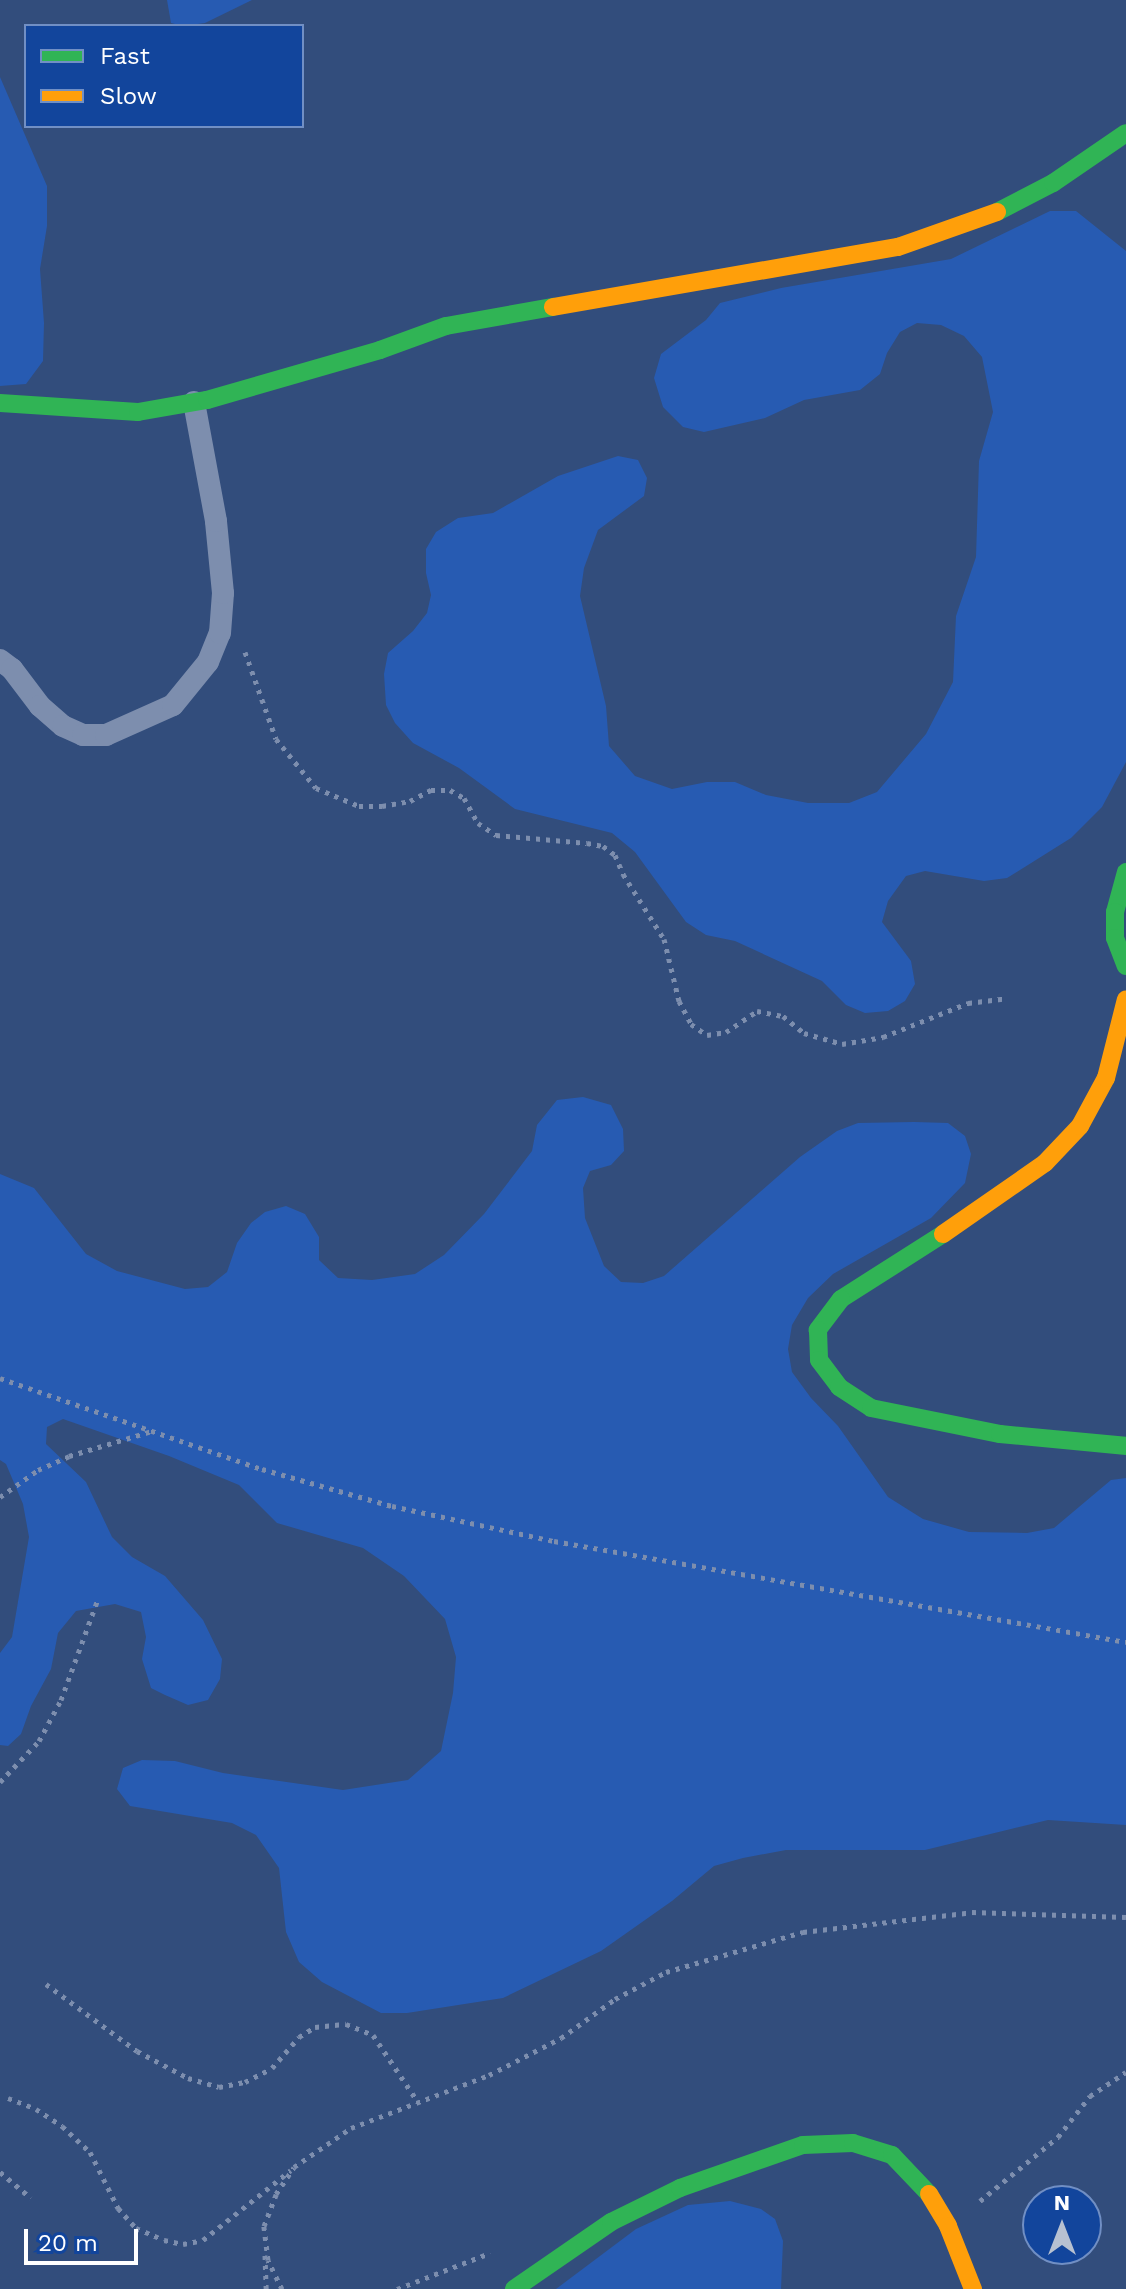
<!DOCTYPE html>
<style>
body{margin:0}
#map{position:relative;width:1126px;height:2289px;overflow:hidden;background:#324d7c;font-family:"Work Sans",sans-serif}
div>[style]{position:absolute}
.green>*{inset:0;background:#275bb2}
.path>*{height:5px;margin-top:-2.5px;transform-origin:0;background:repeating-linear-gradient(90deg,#7d8eae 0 4px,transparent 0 10px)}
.lane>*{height:22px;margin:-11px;padding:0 11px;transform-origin:11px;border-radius:11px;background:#7d8eae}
.fast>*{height:18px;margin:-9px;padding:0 9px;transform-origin:9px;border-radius:9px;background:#30b455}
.slow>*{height:18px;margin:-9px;padding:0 9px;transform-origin:9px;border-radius:9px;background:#ff9f0a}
span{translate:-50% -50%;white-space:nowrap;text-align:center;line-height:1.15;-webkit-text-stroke:6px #12459c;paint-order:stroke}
.legend{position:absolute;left:24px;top:24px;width:280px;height:104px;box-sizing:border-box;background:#12459c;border:2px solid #718fc4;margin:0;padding:10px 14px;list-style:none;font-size:24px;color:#fff}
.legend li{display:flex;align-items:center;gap:16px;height:40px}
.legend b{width:40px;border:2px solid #718fc4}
.north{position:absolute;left:1022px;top:2185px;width:80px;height:80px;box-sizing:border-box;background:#12459c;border:2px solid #718fc4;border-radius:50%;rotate:0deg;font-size:22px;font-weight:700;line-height:32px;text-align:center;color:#fff}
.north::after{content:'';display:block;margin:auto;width:28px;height:36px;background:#b7c1d1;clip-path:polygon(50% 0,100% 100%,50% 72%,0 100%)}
.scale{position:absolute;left:24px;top:2229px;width:114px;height:36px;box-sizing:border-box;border:4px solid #fff;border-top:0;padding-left:10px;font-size:24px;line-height:28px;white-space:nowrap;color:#fff;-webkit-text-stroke:6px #12459c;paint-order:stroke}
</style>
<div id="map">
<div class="green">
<i style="clip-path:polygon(167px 0,252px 0,205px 23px,183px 26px,171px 23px)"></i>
<i style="clip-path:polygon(0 77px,47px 186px,47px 226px,40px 269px,44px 323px,43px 361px,26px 384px,0 386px)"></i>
<i style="clip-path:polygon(1050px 211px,1076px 211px,1126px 251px,1126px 762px,1102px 807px,1071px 838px,1007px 878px,984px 881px,925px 871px,906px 876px,888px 901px,882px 922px,911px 961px,915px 984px,905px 1001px,888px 1011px,865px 1013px,846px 1005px,822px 981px,735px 941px,706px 935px,686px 922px,635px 852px,612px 833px,515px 809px,459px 768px,413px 743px,395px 723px,386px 705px,384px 674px,388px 653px,413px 631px,427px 613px,431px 595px,426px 573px,426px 549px,436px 532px,458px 518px,493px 513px,558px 476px,618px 456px,638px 460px,647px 478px,644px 496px,598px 530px,584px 568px,580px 596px,606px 706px,609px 746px,635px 776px,672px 789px,707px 782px,735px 782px,766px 795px,808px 803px,849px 803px,877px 792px,926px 734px,953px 682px,956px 616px,976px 557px,979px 461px,993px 412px,982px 357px,964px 336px,941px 325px,917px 323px,900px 332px,887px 353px,880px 374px,860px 390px,804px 400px,765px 418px,704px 432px,683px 427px,663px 407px,654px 378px,661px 354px,706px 320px,720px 303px,781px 288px,951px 259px)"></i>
<i style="clip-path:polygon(583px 1097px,611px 1105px,623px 1129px,624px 1151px,611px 1165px,590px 1171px,583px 1188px,585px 1218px,604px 1266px,621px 1282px,643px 1283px,664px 1276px,800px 1157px,837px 1131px,858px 1123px,914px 1122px,948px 1123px,965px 1136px,971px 1154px,965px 1183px,931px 1218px,833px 1274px,808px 1298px,792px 1325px,788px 1349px,792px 1372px,811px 1398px,838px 1426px,888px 1497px,923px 1519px,969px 1532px,1027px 1533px,1054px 1528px,1111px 1480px,1126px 1478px,1126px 1825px,1048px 1820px,925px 1850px,786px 1850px,743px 1858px,714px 1866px,672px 1901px,601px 1951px,503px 1998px,407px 2013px,381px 2013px,322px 1982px,299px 1962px,286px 1932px,279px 1868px,256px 1835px,232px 1823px,130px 1806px,117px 1789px,123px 1768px,142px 1760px,175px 1761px,223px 1773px,343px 1790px,408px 1780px,441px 1751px,453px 1693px,456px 1657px,445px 1619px,404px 1576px,363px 1548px,277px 1523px,239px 1485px,169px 1456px,63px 1419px,47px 1427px,46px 1444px,86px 1482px,112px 1537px,132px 1557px,165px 1576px,203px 1620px,222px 1659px,220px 1679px,208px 1700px,188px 1705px,165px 1695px,151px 1688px,142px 1659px,146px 1637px,141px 1612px,115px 1604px,76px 1611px,58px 1633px,51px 1669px,31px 1706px,21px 1734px,8px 1746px,0 1745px,0 1653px,12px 1637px,29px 1537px,23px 1504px,6px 1464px,0 1460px,0 1174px,34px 1188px,86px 1254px,117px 1271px,185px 1289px,208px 1287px,227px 1272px,237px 1243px,251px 1223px,265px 1212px,286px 1206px,305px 1214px,319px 1237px,319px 1260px,338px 1278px,372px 1280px,415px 1274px,444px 1255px,484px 1214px,532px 1151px,537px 1125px,557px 1100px)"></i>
<i style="clip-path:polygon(730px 2201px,761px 2209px,775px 2219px,783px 2241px,781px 2289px,556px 2289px,636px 2229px,688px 2205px)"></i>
</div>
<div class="path">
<i style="left:245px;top:652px;width:92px;rotate:70.4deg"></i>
<i style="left:276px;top:739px;width:63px;rotate:50.8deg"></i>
<i style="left:316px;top:788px;width:47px;rotate:22.7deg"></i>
<i style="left:359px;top:806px;width:23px"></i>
<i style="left:382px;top:806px;width:28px;rotate:-10deg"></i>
<i style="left:410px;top:801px;width:24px;rotate:-28deg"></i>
<i style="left:431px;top:790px;width:19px"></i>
<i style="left:450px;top:790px;width:16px;rotate:30deg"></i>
<i style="left:464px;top:798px;width:29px;rotate:61deg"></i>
<i style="left:478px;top:823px;width:22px;rotate:34deg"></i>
<i style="left:496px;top:835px;width:91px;rotate:5deg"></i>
<i style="left:587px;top:843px;width:16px;rotate:11deg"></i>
<i style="left:603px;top:846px;width:15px;rotate:37deg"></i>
<i style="left:615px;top:855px;width:21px;rotate:67deg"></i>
<i style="left:623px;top:874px;width:77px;rotate:57.8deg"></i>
<i style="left:664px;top:939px;width:64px;rotate:76.4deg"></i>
<i style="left:679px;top:1001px;width:26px;rotate:62deg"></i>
<i style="left:691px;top:1024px;width:19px;rotate:35deg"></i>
<i style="left:707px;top:1035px;width:19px;rotate:-9deg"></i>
<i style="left:726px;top:1032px;width:37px;rotate:-34deg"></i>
<i style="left:757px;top:1011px;width:26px;rotate:11deg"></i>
<i style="left:783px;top:1016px;width:27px;rotate:39deg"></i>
<i style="left:804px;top:1033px;width:40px;rotate:16deg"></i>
<i style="left:842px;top:1044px;width:42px;rotate:-9.7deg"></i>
<i style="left:883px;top:1037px;width:92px;rotate:-21.8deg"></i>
<i style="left:968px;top:1003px;width:35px;rotate:-7deg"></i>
<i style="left:0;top:1378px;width:277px;rotate:19.2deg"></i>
<i style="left:262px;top:1469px;width:135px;rotate:15.9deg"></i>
<i style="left:392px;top:1506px;width:166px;rotate:12.2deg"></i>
<i style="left:554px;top:1541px;width:581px;rotate:10.01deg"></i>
<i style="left:0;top:1497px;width:47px;rotate:-35.4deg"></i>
<i style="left:38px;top:1470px;width:34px;rotate:-24deg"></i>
<i style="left:69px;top:1456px;width:87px;rotate:-16.8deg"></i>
<i style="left:0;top:1782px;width:57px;rotate:-46.4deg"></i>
<i style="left:39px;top:1741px;width:47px;rotate:-61.8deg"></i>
<i style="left:61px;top:1700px;width:108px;rotate:-69.9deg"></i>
<i style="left:46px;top:1984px;width:113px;rotate:36.4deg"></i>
<i style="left:137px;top:2051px;width:58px;rotate:27.9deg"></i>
<i style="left:188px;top:2078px;width:32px;rotate:16deg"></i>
<i style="left:219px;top:2087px;width:26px;rotate:-11deg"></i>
<i style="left:245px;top:2082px;width:30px;rotate:-27deg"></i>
<i style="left:272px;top:2068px;width:41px;rotate:-48.9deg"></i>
<i style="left:299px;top:2037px;width:19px;rotate:-32deg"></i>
<i style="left:315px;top:2027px;width:31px;rotate:-6deg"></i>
<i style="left:346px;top:2024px;width:29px;rotate:22deg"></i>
<i style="left:373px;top:2035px;width:81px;rotate:56.1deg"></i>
<i style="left:8px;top:2098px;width:30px;rotate:21deg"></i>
<i style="left:36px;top:2109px;width:31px;rotate:33deg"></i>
<i style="left:62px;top:2126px;width:38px;rotate:43deg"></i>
<i style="left:90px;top:2152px;width:63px;rotate:63.4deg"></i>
<i style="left:118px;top:2208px;width:27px;rotate:48deg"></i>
<i style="left:136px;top:2228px;width:30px;rotate:23deg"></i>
<i style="left:164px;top:2240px;width:19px;rotate:12deg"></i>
<i style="left:183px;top:2244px;width:20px;rotate:-11deg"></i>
<i style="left:203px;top:2240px;width:112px;rotate:-38.5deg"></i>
<i style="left:0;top:2172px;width:40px;rotate:40deg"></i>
<i style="left:980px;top:2201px;width:101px;rotate:-39.4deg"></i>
<i style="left:1058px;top:2137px;width:52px;rotate:-52deg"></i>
<i style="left:1090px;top:2096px;width:43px;rotate:-33.7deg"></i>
<i style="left:265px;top:2255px;width:34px;rotate:88deg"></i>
<i style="left:282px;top:2289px;width:32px;rotate:-116deg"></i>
<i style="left:268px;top:2260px;width:34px;rotate:-97deg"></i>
<i style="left:264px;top:2226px;width:34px;rotate:-69deg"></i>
<i style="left:276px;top:2194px;width:32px;rotate:-56deg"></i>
<i style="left:294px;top:2167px;width:69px;rotate:-34.4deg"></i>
<i style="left:351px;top:2128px;width:148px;rotate:-21deg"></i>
<i style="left:489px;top:2075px;width:81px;rotate:-27.2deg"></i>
<i style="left:561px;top:2038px;width:67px;rotate:-35.8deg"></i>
<i style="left:615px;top:1999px;width:58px;rotate:-27.9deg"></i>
<i style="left:666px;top:1972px;width:143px;rotate:-16.3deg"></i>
<i style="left:803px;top:1932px;width:170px;rotate:-6.7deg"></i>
<i style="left:972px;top:1912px;width:154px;rotate:1.9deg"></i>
<i style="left:397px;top:2289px;width:100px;rotate:-21.2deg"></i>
</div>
<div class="lane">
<i style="left:0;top:660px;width:15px;rotate:37deg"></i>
<i style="left:12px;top:669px;width:46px;rotate:52.9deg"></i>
<i style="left:40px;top:706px;width:30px;rotate:41deg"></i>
<i style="left:63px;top:726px;width:22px;rotate:24deg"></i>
<i style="left:83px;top:735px;width:23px"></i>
<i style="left:106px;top:735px;width:73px;rotate:-24.1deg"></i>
<i style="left:173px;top:705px;width:55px;rotate:-50.9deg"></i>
<i style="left:208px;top:662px;width:31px;rotate:-68deg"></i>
<i style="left:220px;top:633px;width:40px;rotate:-85.7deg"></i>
<i style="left:223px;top:593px;width:72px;rotate:-95.6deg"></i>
<i style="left:216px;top:521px;width:121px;rotate:-100.5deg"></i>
</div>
<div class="fast">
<i style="left:997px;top:212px;width:63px;rotate:-27.4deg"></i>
<i style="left:1053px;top:183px;width:88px;rotate:-34.4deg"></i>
<i style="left:0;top:403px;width:138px;rotate:3.7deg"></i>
<i style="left:138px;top:412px;width:70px;rotate:-9.9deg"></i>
<i style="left:207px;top:400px;width:180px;rotate:-16.1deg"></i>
<i style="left:380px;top:350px;width:70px;rotate:-20deg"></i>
<i style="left:446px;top:326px;width:109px;rotate:-10.1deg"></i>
<i style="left:1126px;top:872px;width:41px;rotate:105.4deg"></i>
<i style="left:1115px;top:912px;width:26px;rotate:90deg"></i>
<i style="left:1115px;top:938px;width:30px;rotate:69deg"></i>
<i style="left:943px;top:1234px;width:121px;rotate:147.5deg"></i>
<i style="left:841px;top:1299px;width:39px;rotate:127deg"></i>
<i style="left:818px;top:1330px;width:30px;rotate:88deg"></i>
<i style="left:819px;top:1360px;width:34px;rotate:53deg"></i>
<i style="left:839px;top:1387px;width:38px;rotate:33deg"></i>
<i style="left:871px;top:1408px;width:132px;rotate:11.4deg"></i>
<i style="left:1000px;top:1434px;width:127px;rotate:5.4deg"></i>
<i style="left:514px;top:2289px;width:118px;rotate:-34.6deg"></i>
<i style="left:611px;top:2222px;width:77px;rotate:-26.2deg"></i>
<i style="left:680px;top:2188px;width:130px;rotate:-19.3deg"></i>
<i style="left:803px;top:2145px;width:50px;rotate:-2.3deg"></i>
<i style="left:853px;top:2143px;width:41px;rotate:17.1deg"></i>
<i style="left:892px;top:2155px;width:54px;rotate:46.5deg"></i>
</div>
<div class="slow">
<i style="left:553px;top:307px;width:350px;rotate:-9.9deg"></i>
<i style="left:898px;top:247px;width:105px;rotate:-19.5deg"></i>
<i style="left:943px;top:1234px;width:124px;rotate:-34.8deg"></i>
<i style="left:1045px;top:1163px;width:51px;rotate:-46.6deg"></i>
<i style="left:1080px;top:1126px;width:55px;rotate:-61.6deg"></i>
<i style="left:1106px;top:1078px;width:81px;rotate:-75.8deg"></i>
<i style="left:929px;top:2194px;width:37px;rotate:59deg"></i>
<i style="left:948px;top:2226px;width:68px;rotate:68.4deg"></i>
</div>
<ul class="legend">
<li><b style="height:10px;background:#30b455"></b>Fast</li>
<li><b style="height:10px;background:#ff9f0a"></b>Slow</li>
</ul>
<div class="north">N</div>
<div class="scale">20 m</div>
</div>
